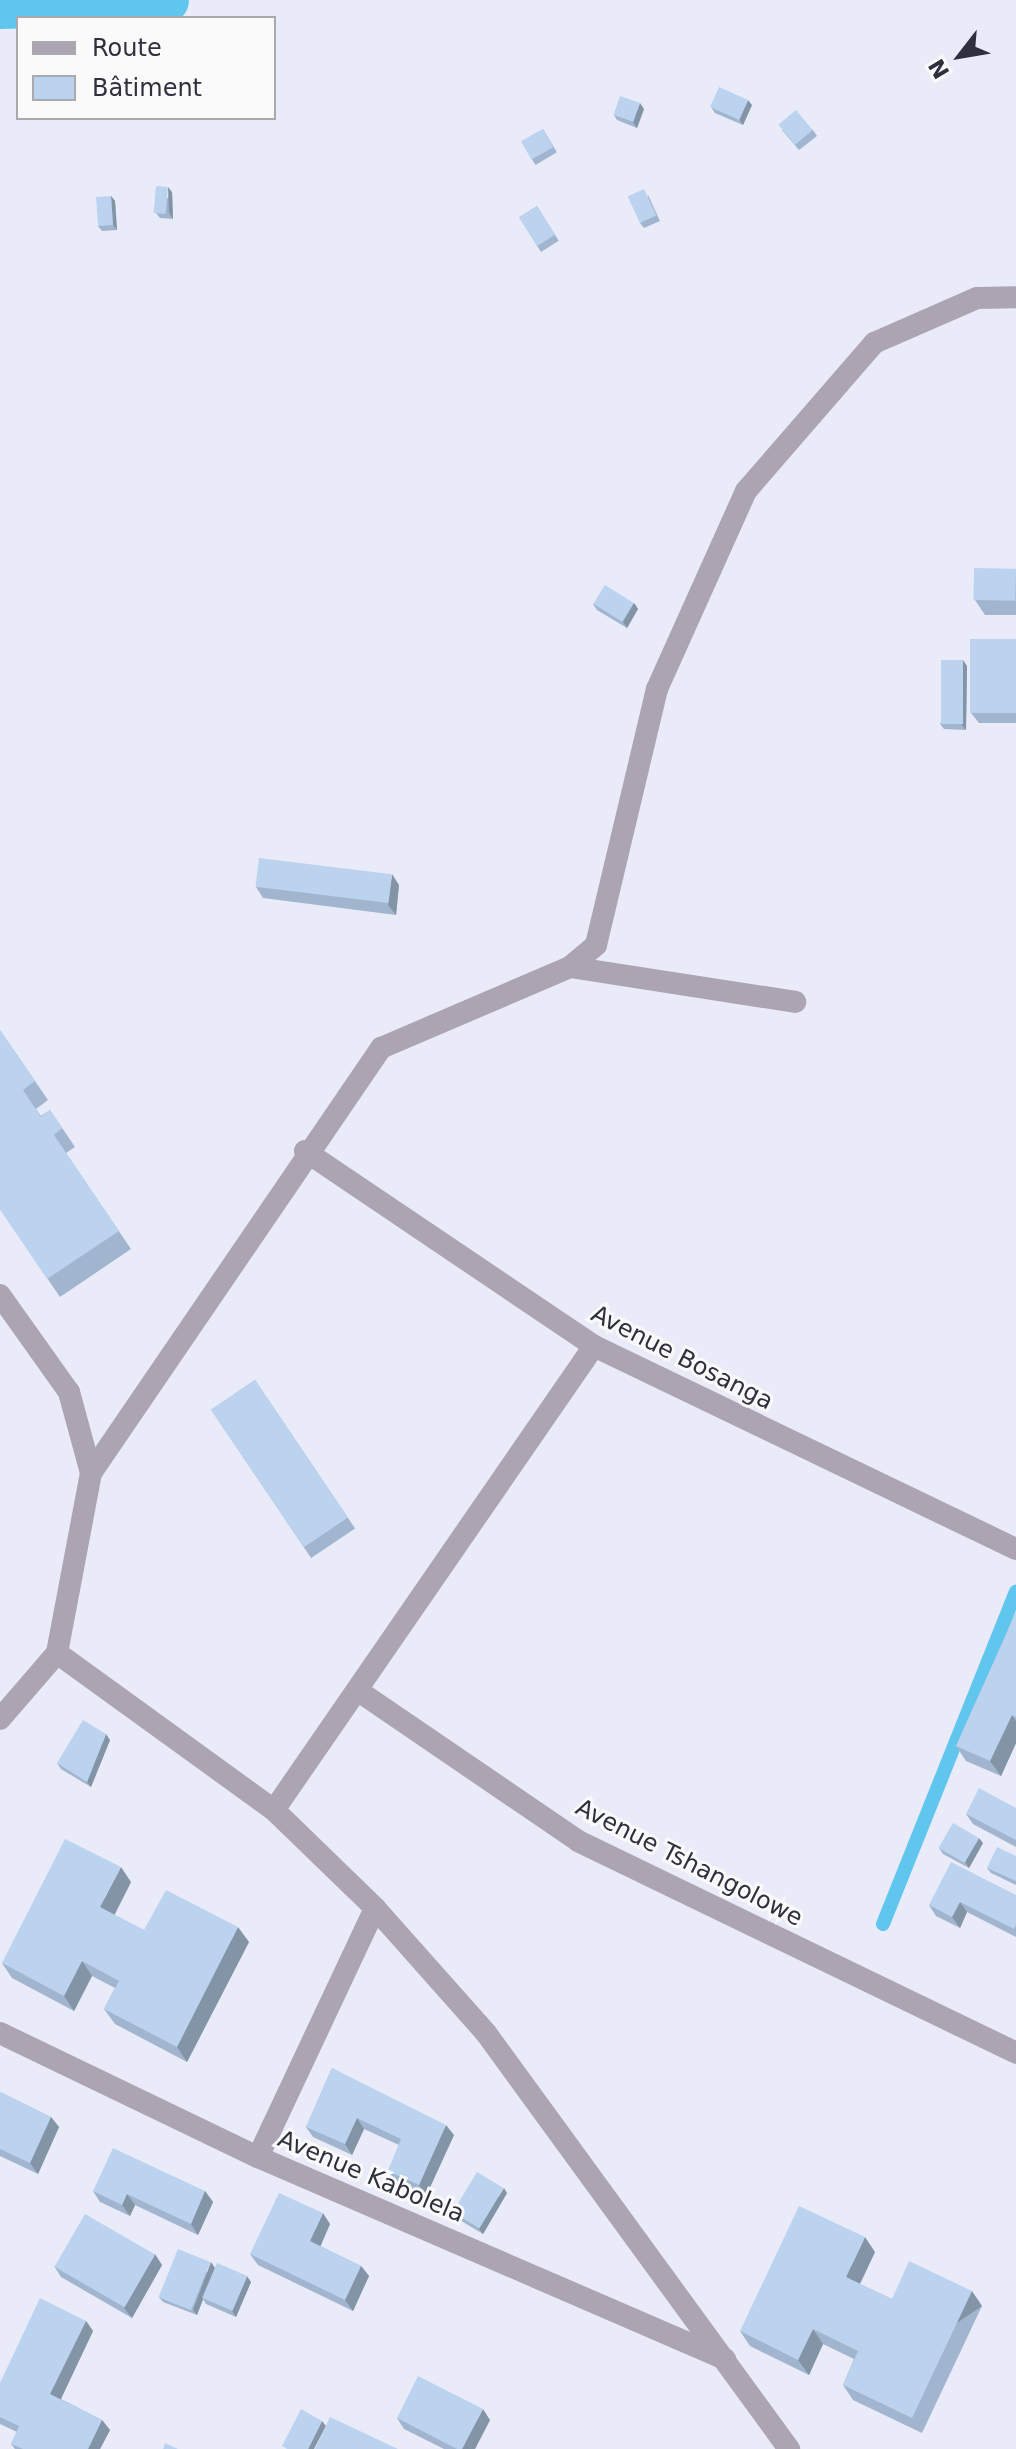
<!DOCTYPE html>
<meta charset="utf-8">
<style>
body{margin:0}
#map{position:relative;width:1016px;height:2449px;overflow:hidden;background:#eaebf9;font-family:"DejaVu Sans",sans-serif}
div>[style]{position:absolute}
.stream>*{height:14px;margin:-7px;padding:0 7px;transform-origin:7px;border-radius:7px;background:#60c6ed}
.canal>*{height:48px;margin:-24px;padding:0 24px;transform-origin:24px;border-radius:24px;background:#60c6ed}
.service>*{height:22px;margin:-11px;padding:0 11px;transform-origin:11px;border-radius:11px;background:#aca4b2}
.minor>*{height:22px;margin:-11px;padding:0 11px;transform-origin:11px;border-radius:11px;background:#aca4b2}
.wall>*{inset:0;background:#a1b5ce;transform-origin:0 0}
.shaded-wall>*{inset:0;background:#8394a7;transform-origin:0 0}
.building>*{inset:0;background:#bbd3ef;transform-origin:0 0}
span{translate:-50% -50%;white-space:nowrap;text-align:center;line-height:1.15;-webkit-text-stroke:6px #fafafa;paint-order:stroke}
.street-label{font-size:24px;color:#2f303d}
.legend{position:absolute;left:16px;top:16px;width:260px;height:104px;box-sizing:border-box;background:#fafafa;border:2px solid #a9a9ae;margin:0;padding:10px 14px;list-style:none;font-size:24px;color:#2f303d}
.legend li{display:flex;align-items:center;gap:16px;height:40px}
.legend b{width:40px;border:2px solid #a9a9ae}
.north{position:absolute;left:920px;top:16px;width:80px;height:80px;-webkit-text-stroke:6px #fafafa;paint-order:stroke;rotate:239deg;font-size:22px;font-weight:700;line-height:32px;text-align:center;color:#2f303d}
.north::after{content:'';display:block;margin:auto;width:28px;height:36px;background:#2f303d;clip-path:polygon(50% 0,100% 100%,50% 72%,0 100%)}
</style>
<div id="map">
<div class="stream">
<i style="left:883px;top:1924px;width:358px;rotate:-68.2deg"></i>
</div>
<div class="canal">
<i style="left:0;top:5px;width:165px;rotate:-1.7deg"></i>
</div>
<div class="service">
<i style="left:570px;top:967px;width:228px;rotate:8.8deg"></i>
</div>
<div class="minor">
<i style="left:305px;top:1151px;width:349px;rotate:34deg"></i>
<i style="left:594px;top:1346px;width:468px;rotate:25.7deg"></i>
<i style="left:0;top:1295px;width:119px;rotate:54.6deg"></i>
<i style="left:69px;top:1392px;width:84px;rotate:74.8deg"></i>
<i style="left:91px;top:1473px;width:183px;rotate:100.7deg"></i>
<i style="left:57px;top:1653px;width:87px;rotate:130.8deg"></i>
<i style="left:91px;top:1473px;width:515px;rotate:-55.69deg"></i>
<i style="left:381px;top:1048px;width:206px;rotate:-23.2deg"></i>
<i style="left:570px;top:967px;width:34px;rotate:-40deg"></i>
<i style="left:596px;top:945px;width:263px;rotate:-76.6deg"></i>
<i style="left:657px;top:689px;width:217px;rotate:-65.8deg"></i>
<i style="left:746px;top:491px;width:196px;rotate:-49.1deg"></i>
<i style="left:874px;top:343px;width:112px;rotate:-23.6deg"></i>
<i style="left:977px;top:298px;width:39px;rotate:-1deg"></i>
<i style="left:57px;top:1653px;width:268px;rotate:35.9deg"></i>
<i style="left:274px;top:1810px;width:141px;rotate:44.1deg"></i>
<i style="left:375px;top:1908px;width:167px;rotate:48.4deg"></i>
<i style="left:486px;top:2033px;width:515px;rotate:53.93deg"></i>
<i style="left:357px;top:1690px;width:268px;rotate:34.3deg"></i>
<i style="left:578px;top:1841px;width:487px;rotate:25.8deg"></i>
<i style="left:274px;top:1810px;width:564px;rotate:-55.41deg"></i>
<i style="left:0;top:2033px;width:286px;rotate:25.7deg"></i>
<i style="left:258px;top:2157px;width:509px;rotate:23.39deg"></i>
<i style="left:258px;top:2157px;width:275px;rotate:-64.8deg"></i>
</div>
<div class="wall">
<i style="clip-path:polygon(752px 105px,743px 125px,715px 113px,711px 107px)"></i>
<i style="clip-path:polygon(644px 109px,637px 128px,617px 120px,614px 115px)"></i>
<i style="left:543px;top:129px;width:27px;height:25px;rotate:59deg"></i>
<i style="clip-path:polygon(782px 130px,813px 130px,817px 136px,799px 150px)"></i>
<i style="clip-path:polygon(172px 192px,173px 219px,160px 218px,156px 213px)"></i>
<i style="clip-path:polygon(648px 195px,660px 221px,644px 228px,640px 223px)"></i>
<i style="clip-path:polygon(111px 196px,115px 201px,117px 230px,102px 231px,98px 226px)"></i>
<i style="left:537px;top:206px;width:41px;height:21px;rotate:58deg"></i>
<i style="clip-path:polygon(1016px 569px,1016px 615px,985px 615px,975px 600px)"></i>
<i style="clip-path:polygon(634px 603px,638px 609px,627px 628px,597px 610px,593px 604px)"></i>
<i style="clip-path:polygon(1016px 639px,1016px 723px,979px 723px,971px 713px)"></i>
<i style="clip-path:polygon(967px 666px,966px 730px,944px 729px,940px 724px)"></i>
<i style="clip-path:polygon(399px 885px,396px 915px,263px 898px,256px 887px)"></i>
<i style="clip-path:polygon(0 1030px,48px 1100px,36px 1109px,41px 1116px,50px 1110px,75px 1147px,66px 1153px,131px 1249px,60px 1297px,0 1209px)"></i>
<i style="left:255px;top:1380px;width:179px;height:53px;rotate:56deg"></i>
<i style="clip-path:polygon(1016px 1612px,1016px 1743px,1001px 1776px,966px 1761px,956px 1746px)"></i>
<i style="clip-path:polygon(110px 1740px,91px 1787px,61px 1769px,57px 1763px)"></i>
<i style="clip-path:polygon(1016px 1808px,1016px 1847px,973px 1824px,966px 1814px)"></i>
<i style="clip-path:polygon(983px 1843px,969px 1868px,943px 1854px,939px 1848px)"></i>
<i style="clip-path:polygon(1016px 1856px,1016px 1885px,991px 1873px,987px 1868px)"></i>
<i style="clip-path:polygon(131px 1882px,114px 1915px,144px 1930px,249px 1942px,187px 2062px,115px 2024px,104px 2009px,115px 1988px,92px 1976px,74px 2011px,12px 1978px,2px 1963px)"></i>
<i style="clip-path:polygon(1016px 1895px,1016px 1937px,967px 1912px,960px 1928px,936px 1916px,929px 1905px)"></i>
<i style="clip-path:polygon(332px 2068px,454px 2135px,426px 2196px,395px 2181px,388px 2171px,399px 2145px,364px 2129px,352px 2155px,313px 2137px,306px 2127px)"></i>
<i style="clip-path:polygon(0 2092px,51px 2117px,59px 2127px,38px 2174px,0 2156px)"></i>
<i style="clip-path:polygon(93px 2191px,205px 2191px,213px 2202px,198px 2235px,135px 2205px,130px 2216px,100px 2202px)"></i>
<i style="clip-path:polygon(507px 2193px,483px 2234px,458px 2219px,454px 2213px)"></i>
<i style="clip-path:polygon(330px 2224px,320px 2246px,361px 2266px,369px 2276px,353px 2311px,258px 2265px,250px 2254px)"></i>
<i style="clip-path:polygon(875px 2252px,860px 2284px,892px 2299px,982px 2306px,922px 2433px,853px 2400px,843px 2385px,854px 2359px,823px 2344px,809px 2375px,750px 2346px,740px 2331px)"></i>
<i style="clip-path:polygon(162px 2265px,132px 2318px,61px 2277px,54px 2266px)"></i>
<i style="clip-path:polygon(215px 2268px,251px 2282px,236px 2317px,206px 2304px,203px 2299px,197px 2315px,163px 2302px,159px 2297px)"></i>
<i style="clip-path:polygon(86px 2321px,93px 2331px,61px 2399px,102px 2420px,110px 2430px,100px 2449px,15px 2449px,11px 2444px,17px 2432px,0 2424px,0 2383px)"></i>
<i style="clip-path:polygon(397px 2418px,490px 2420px,475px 2449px,444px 2449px,404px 2429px)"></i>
</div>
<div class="shaded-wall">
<i style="clip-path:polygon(748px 100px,752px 105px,743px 125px,739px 119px)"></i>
<i style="clip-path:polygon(640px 103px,644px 109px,637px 128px,633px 122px)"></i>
<i style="clip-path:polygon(168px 187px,172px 192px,173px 219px,169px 213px)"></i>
<i style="clip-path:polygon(111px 196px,115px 201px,117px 230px,113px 225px)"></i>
<i style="clip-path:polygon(634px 603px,638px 609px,627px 628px,623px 622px)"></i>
<i style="clip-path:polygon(963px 660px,967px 666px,966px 730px,962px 725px)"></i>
<i style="clip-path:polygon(392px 874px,399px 885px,396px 915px,388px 905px)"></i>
<i style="clip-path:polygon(1012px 1715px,1016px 1721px,1016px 1743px,1001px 1776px,990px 1761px)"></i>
<i style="clip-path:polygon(106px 1734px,110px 1740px,91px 1787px,87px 1782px)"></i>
<i style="clip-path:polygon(979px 1838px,983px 1843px,969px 1868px,965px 1862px)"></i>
<i style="clip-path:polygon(121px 1867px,131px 1882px,111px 1922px,100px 1907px)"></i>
<i style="clip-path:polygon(960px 1902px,967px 1912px,960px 1928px,952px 1917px)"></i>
<i style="clip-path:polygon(238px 1927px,249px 1942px,187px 2062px,177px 2047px)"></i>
<i style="clip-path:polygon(82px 1961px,92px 1976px,74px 2011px,64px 1996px)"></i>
<i style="clip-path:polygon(51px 2117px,59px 2127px,38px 2174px,30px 2163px)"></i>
<i style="clip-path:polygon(357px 2118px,364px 2129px,352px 2155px,345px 2144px)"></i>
<i style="clip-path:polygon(446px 2125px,454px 2135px,426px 2196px,419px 2185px)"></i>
<i style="clip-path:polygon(504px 2188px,507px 2193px,483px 2234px,479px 2229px)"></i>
<i style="clip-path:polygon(205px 2191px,213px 2202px,198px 2235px,191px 2224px)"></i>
<i style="clip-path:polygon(127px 2194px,135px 2205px,130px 2216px,122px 2205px)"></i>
<i style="clip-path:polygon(323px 2213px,330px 2224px,318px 2252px,310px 2241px)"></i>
<i style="clip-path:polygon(865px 2237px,875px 2252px,856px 2292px,846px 2277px)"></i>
<i style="clip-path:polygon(155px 2254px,162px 2265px,132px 2318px,124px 2308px)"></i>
<i style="clip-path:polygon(211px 2262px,215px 2268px,197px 2315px,193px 2310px)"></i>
<i style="clip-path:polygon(361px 2266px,369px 2276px,353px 2311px,345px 2300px)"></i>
<i style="clip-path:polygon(247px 2276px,251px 2282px,236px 2317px,232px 2311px)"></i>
<i style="left:972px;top:2291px;width:18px;height:140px;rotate:56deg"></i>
<i style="clip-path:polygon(86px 2321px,93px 2331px,58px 2405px,50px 2394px)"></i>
<i style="clip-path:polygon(813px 2329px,823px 2344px,809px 2375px,798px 2360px)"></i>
<i style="clip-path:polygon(483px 2409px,490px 2420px,475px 2449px,462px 2449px)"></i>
<i style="clip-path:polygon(102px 2420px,110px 2430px,100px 2449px,88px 2449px)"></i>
<i style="clip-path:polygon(322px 2421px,326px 2426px,314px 2449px,308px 2449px)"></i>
</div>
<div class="building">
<i style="left:719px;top:87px;width:32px;height:22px;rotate:24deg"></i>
<i style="left:620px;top:96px;width:21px;height:20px;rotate:19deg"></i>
<i style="left:796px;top:110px;width:26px;height:23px;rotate:50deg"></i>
<i style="left:543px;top:129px;width:21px;height:25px;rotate:61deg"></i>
<i style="left:156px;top:186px;width:12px;height:27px;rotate:5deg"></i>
<i style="left:644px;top:189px;width:29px;height:18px;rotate:65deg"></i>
<i style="left:111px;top:196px;width:29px;height:15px;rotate:86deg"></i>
<i style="left:537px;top:206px;width:34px;height:21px;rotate:58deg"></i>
<i style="left:974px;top:568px;width:42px;height:32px;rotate:1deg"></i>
<i style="left:605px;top:585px;width:34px;height:22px;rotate:32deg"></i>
<i style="left:970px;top:639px;width:46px;height:74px"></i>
<i style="left:941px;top:660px;width:22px;height:64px"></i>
<i style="left:259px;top:858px;width:134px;height:29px;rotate:7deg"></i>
<i style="clip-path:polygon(0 1030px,35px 1081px,23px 1090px,41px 1117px,50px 1110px,62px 1128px,54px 1135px,119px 1231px,47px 1279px,0 1209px)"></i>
<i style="left:255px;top:1380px;width:166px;height:53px;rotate:56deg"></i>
<i style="clip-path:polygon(1016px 1612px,1016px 1717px,1012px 1715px,990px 1761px,956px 1746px)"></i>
<i style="clip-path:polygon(83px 1720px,106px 1734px,87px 1782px,57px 1763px)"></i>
<i style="clip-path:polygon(979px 1788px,1016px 1808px,1016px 1840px,966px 1814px)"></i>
<i style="left:953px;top:1823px;width:30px;height:29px;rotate:30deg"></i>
<i style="clip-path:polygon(65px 1839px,121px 1867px,100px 1907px,144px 1930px,166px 1890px,238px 1927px,177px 2047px,104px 2009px,119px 1981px,82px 1961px,64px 1996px,2px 1963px)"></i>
<i style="clip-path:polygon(997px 1847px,1016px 1856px,1016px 1881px,987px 1868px)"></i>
<i style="clip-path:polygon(951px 1862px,1016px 1895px,1016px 1925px,1014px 1929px,960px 1902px,952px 1917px,929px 1905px)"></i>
<i style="clip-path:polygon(332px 2068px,446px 2125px,419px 2185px,388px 2171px,401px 2139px,357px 2118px,345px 2144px,306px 2127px)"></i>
<i style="clip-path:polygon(0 2092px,51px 2117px,30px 2163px,0 2149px)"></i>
<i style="clip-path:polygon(113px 2148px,205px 2191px,191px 2224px,127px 2194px,122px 2205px,93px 2191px)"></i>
<i style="left:477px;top:2172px;width:31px;height:47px;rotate:31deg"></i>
<i style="clip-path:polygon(279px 2193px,323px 2213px,310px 2241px,361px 2266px,345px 2300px,250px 2254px)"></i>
<i style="clip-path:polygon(799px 2206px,865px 2237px,846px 2277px,892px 2299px,909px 2261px,972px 2291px,912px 2418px,843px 2385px,858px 2351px,813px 2329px,798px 2360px,740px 2331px)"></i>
<i style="left:85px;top:2214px;width:81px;height:61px;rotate:30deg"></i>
<i style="left:178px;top:2249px;width:35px;height:52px;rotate:22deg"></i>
<i style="left:217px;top:2263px;width:33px;height:38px;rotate:23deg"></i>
<i style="clip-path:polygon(40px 2298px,86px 2321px,50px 2394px,102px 2420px,88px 2449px,23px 2449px,11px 2444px,19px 2426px,0 2417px,0 2383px)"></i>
<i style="clip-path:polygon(418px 2376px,483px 2409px,462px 2449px,457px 2449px,397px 2418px)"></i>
<i style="clip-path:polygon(301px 2409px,322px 2421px,308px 2449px,287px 2449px,282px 2446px)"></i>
<i style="clip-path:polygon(330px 2417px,398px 2449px,315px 2449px)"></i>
<i style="clip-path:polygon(165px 2443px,178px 2449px,163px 2449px)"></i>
</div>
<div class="street-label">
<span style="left:682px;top:1358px;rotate:27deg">Avenue Bosanga</span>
<span style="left:689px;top:1863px;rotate:27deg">Avenue Tshangolowe</span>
<span style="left:371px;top:2177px;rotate:23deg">Avenue Kabolela</span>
</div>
<ul class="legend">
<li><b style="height:10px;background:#aca4b2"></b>Route</li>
<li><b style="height:22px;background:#bbd3ef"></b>Bâtiment</li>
</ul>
<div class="north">N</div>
</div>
